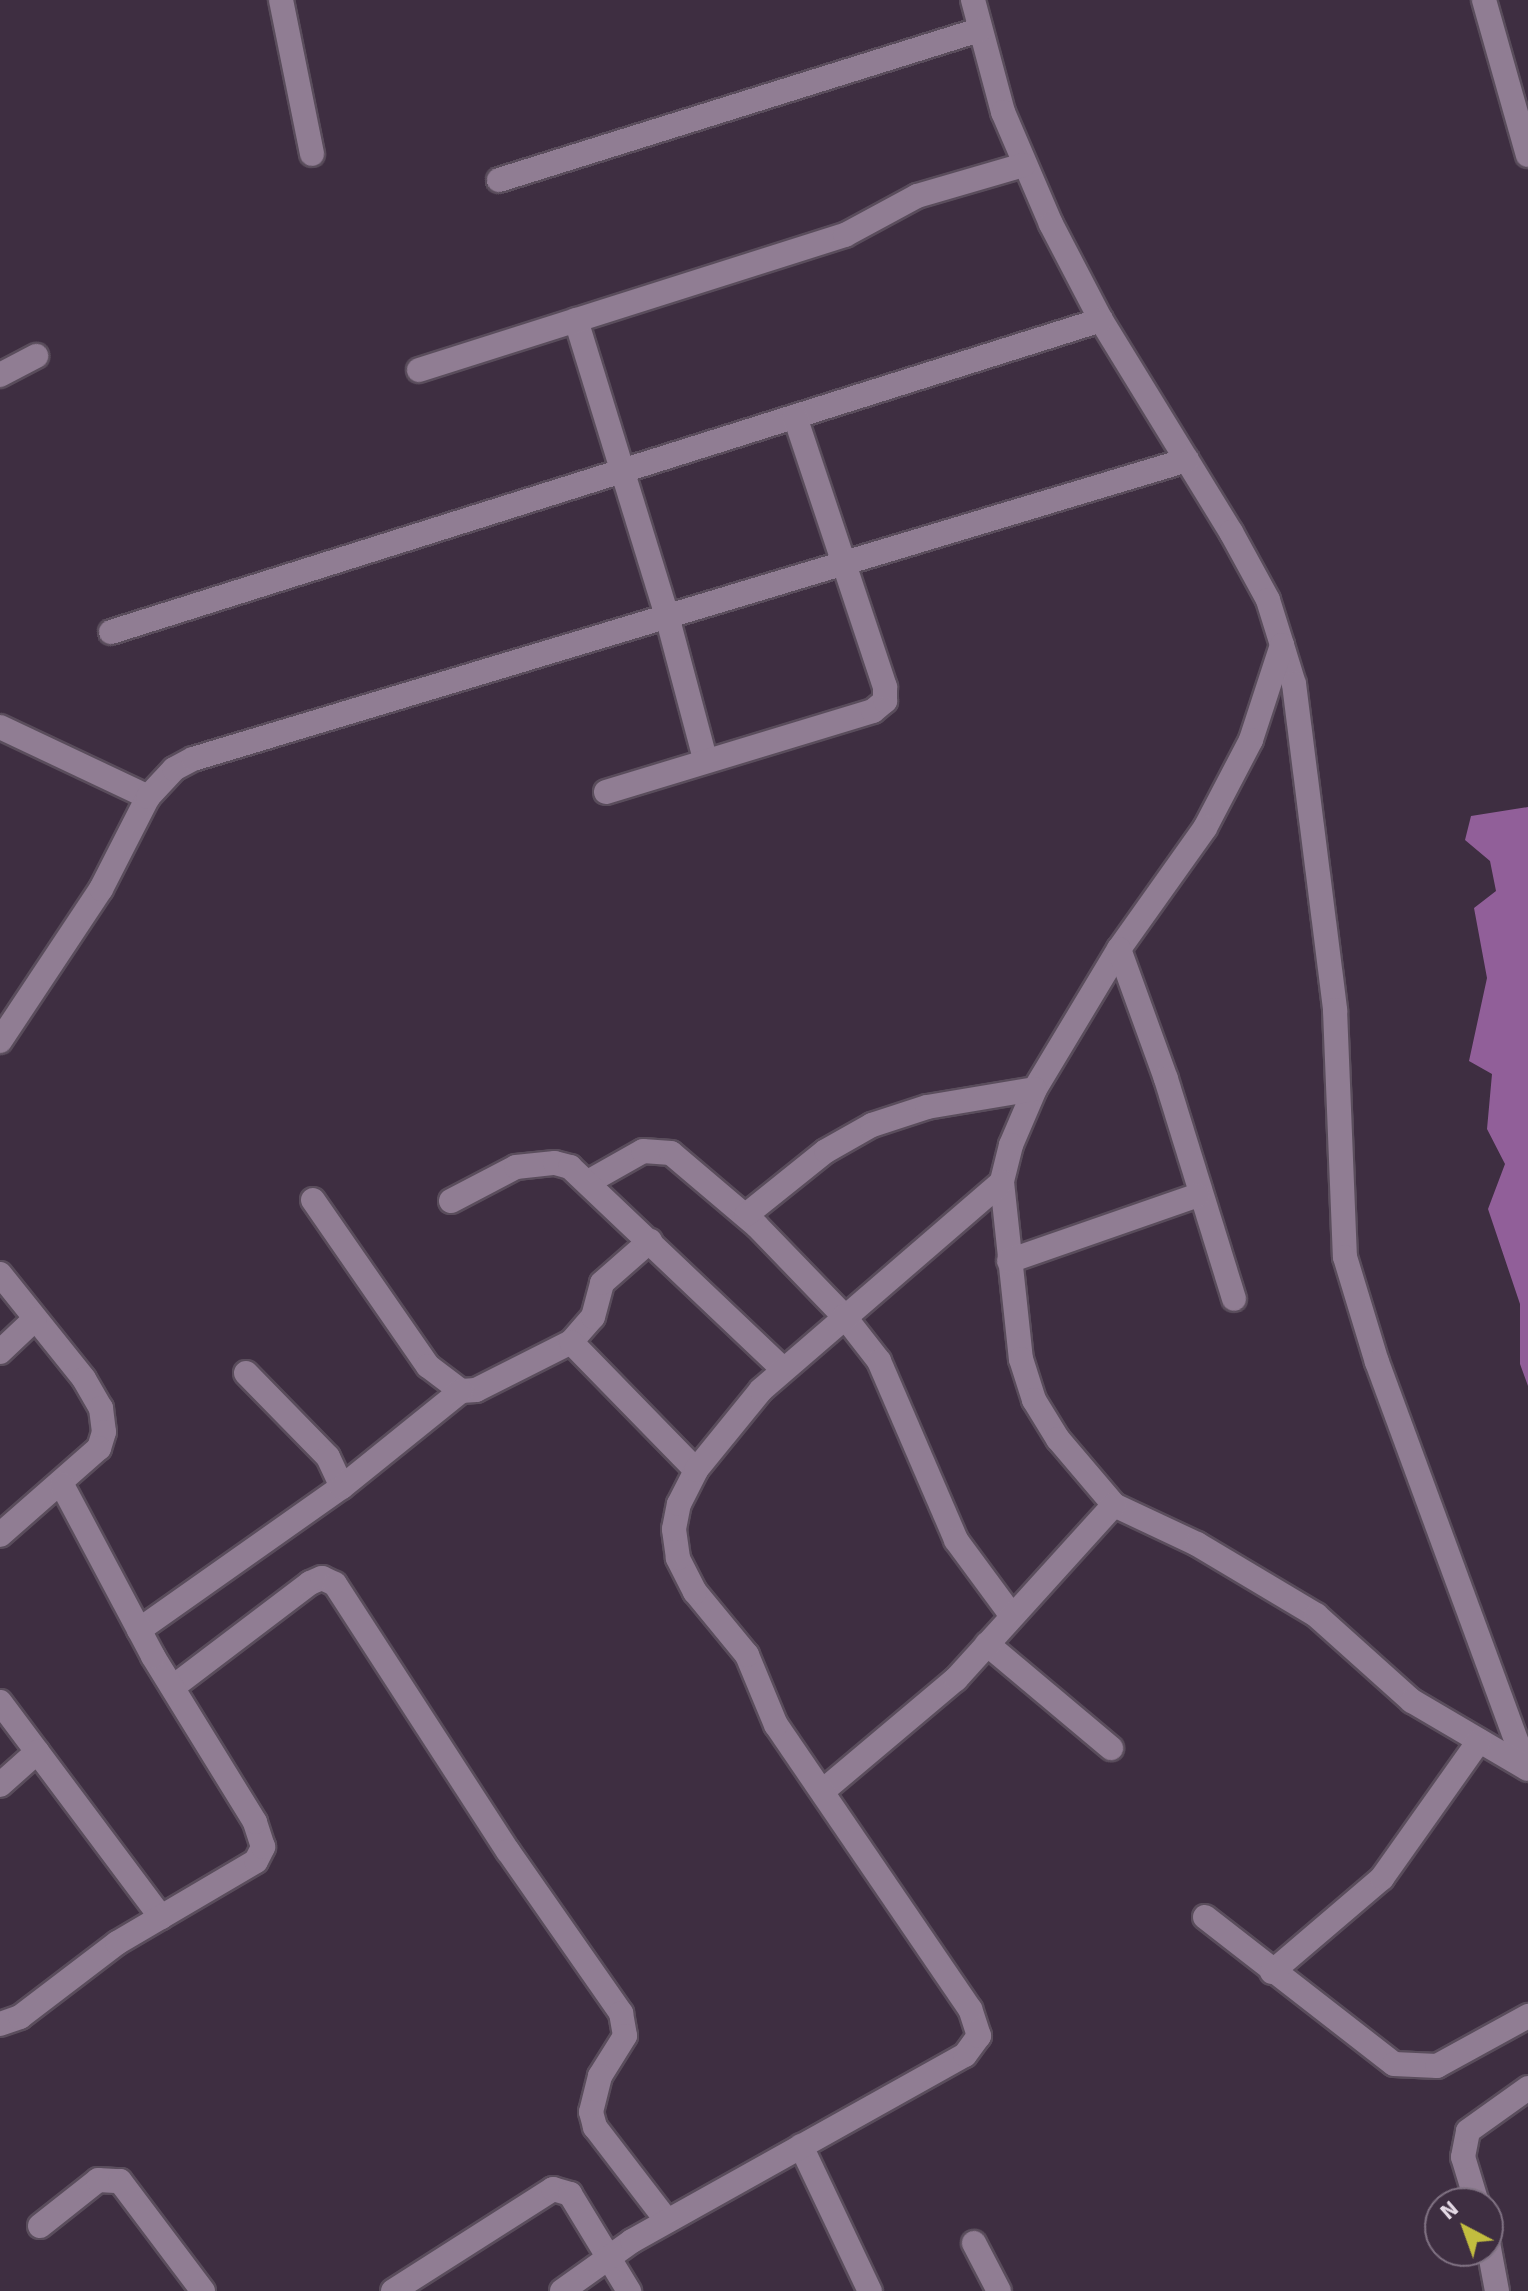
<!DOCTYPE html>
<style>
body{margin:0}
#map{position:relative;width:1528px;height:2291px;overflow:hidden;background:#3e2e41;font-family:Signika,sans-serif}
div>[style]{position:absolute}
.water>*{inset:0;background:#915f99}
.roads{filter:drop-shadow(2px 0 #5a4d5c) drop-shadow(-2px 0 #5a4d5c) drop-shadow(0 2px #5a4d5c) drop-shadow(0 -2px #5a4d5c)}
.minor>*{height:24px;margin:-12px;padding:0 12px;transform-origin:12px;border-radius:12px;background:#907d93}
span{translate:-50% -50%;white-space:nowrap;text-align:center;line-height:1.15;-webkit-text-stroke:8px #3e2e41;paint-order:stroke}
.north{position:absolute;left:1424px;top:2187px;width:80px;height:80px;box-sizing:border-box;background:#3e2e41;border:2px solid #807283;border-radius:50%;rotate:319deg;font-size:22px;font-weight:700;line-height:32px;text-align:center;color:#e4d9e5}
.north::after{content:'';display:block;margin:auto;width:28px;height:36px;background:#c2bd3f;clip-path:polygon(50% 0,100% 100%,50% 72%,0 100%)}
</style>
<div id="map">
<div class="water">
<i style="clip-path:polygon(1528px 807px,1528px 1386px,1520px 1364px,1520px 1304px,1488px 1209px,1505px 1164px,1487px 1129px,1492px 1074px,1469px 1061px,1487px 978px,1474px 908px,1496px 891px,1490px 861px,1465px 840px,1471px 816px)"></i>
</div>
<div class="roads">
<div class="minor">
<i style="left:281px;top:0;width:157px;rotate:78.6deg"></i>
<i style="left:973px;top:0;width:116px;rotate:75deg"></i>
<i style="left:1003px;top:112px;width:122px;rotate:66.8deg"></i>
<i style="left:1051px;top:224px;width:108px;rotate:62.5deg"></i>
<i style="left:1101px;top:320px;width:249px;rotate:58.5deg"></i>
<i style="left:1231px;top:532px;width:77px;rotate:61.4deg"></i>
<i style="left:1268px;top:600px;width:47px;rotate:72.7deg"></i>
<i style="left:1282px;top:645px;width:41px;rotate:72.9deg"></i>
<i style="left:1294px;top:684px;width:329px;rotate:82.8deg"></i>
<i style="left:1335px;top:1010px;width:247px;rotate:87.7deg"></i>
<i style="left:1345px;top:1257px;width:110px;rotate:73.1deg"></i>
<i style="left:1377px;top:1362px;width:432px;rotate:69.8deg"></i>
<i style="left:1484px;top:0;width:161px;rotate:74.2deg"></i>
<i style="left:499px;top:180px;width:503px;rotate:-17.35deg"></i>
<i style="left:576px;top:320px;width:310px;rotate:72.9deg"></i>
<i style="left:667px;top:616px;width:148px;rotate:75.1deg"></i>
<i style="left:419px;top:370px;width:447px;rotate:-17.6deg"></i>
<i style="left:845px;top:235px;width:82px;rotate:-28.4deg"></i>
<i style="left:917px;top:196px;width:111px;rotate:-16.2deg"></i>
<i style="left:0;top:375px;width:41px;rotate:-27.8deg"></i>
<i style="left:111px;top:632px;width:1038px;rotate:-17.49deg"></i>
<i style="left:1282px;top:645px;width:100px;rotate:108.1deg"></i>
<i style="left:1251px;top:740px;width:99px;rotate:117.6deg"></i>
<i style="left:1205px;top:828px;width:148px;rotate:125.4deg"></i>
<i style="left:1119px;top:949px;width:163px;rotate:121deg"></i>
<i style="left:1035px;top:1089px;width:61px;rotate:113.2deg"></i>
<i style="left:1011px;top:1145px;width:38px;rotate:104deg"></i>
<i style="left:1002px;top:1182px;width:178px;rotate:83.9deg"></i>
<i style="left:1021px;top:1359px;width:43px;rotate:72.4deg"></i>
<i style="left:1034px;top:1400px;width:46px;rotate:58.4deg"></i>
<i style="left:1058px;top:1439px;width:87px;rotate:49.7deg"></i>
<i style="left:1114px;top:1505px;width:92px;rotate:25.2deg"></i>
<i style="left:1197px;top:1544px;width:139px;rotate:30.8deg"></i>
<i style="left:1316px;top:1615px;width:129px;rotate:41.9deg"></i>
<i style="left:1412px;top:1701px;width:134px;rotate:30.4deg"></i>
<i style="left:0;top:727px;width:164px;rotate:25.3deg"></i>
<i style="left:606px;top:792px;width:279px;rotate:-16.9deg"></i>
<i style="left:873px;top:711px;width:16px;rotate:-40deg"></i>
<i style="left:885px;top:701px;width:14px;rotate:-90deg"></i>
<i style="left:885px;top:687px;width:285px;rotate:-108.4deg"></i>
<i style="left:1119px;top:949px;width:138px;rotate:70.1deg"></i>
<i style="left:1166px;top:1079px;width:230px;rotate:72.8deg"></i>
<i style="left:0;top:1041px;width:182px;rotate:-56.4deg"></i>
<i style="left:101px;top:889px;width:103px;rotate:-62.9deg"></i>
<i style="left:148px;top:797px;width:38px;rotate:-47deg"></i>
<i style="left:174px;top:769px;width:21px;rotate:-28deg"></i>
<i style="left:193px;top:759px;width:1038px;rotate:-16.74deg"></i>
<i style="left:590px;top:1181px;width:61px;rotate:-29.5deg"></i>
<i style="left:643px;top:1151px;width:28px;rotate:4deg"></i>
<i style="left:671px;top:1153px;width:113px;rotate:40.3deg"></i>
<i style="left:757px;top:1226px;width:125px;rotate:46deg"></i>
<i style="left:844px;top:1316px;width:57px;rotate:52.1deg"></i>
<i style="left:879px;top:1361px;width:195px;rotate:66.7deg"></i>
<i style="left:956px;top:1540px;width:94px;rotate:53.6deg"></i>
<i style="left:313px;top:1200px;width:202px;rotate:55.3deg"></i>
<i style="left:428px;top:1366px;width:41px;rotate:37.1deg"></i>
<i style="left:461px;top:1391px;width:15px;rotate:-4deg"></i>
<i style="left:476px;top:1390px;width:106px;rotate:-26.8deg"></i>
<i style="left:571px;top:1342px;width:33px;rotate:-49deg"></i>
<i style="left:593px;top:1317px;width:35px;rotate:-75deg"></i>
<i style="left:602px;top:1283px;width:64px;rotate:-41.2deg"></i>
<i style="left:451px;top:1201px;width:73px;rotate:-27.6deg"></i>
<i style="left:516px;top:1167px;width:39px;rotate:-6deg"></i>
<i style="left:555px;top:1163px;width:16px;rotate:15deg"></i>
<i style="left:570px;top:1167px;width:294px;rotate:43.5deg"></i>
<i style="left:746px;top:1215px;width:102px;rotate:-38.7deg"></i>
<i style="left:826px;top:1151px;width:53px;rotate:-29.5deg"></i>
<i style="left:872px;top:1125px;width:58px;rotate:-18.1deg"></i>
<i style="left:927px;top:1107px;width:109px;rotate:-9.5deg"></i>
<i style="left:1009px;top:1261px;width:200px;rotate:-19.2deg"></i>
<i style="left:0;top:1274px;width:134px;rotate:51.3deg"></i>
<i style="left:84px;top:1379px;width:34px;rotate:60deg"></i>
<i style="left:101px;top:1408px;width:24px;rotate:83deg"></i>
<i style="left:104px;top:1432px;width:17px;rotate:107deg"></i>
<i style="left:99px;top:1448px;width:132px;rotate:138.7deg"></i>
<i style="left:571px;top:1342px;width:179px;rotate:45.7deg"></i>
<i style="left:0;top:1352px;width:48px;rotate:-43.3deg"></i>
<i style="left:246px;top:1373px;width:117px;rotate:45.7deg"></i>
<i style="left:328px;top:1457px;width:33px;rotate:65deg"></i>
<i style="left:139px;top:1630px;width:248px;rotate:-35.2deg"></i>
<i style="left:342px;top:1487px;width:153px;rotate:-38.9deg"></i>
<i style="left:987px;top:1644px;width:162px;rotate:40deg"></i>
<i style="left:173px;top:1687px;width:172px;rotate:-37.2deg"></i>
<i style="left:310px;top:1583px;width:13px;rotate:-23deg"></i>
<i style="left:322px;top:1578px;width:14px;rotate:25deg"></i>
<i style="left:335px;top:1584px;width:318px;rotate:57.1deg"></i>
<i style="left:508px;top:1851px;width:198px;rotate:55.1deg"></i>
<i style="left:621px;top:2013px;width:23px;rotate:80deg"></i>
<i style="left:625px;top:2036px;width:47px;rotate:122deg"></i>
<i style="left:600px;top:2076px;width:37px;rotate:104deg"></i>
<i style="left:591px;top:2112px;width:16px;rotate:75deg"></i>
<i style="left:595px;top:2127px;width:118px;rotate:52.5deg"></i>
<i style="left:0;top:1702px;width:269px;rotate:53.2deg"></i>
<i style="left:0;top:1785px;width:50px;rotate:-41.7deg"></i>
<i style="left:824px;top:1790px;width:172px;rotate:-40.1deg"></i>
<i style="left:956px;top:1679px;width:235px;rotate:-47.8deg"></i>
<i style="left:1205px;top:1917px;width:239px;rotate:37.9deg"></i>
<i style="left:1394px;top:2064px;width:43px;rotate:2.7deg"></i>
<i style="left:1437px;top:2066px;width:104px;rotate:-28.8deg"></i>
<i style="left:1272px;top:1972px;width:145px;rotate:-40.5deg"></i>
<i style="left:1382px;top:1878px;width:168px;rotate:-54.7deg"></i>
<i style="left:0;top:2024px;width:21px;rotate:-19deg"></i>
<i style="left:20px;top:2017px;width:122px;rotate:-37.3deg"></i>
<i style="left:117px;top:1943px;width:161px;rotate:-30.5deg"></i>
<i style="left:256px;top:1861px;width:16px;rotate:-63deg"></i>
<i style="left:263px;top:1847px;width:26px;rotate:-108deg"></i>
<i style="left:255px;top:1822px;width:195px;rotate:-121.6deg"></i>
<i style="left:153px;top:1656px;width:194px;rotate:-118deg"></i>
<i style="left:801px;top:2146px;width:161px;rotate:64.6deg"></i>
<i style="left:1477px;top:2203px;width:48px;rotate:-106.9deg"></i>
<i style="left:1463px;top:2157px;width:26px;rotate:-79deg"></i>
<i style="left:1468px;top:2131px;width:74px;rotate:-35.6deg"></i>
<i style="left:40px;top:2226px;width:74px;rotate:-38.4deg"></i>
<i style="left:98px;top:2180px;width:22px;rotate:3deg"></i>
<i style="left:120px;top:2181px;width:138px;rotate:53deg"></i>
<i style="left:974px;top:2243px;width:54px;rotate:62.5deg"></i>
<i style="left:1488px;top:2243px;width:49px;rotate:79.4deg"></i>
<i style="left:393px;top:2291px;width:190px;rotate:-32.5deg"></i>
<i style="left:553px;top:2189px;width:18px;rotate:16deg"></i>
<i style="left:570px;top:2194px;width:114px;rotate:58.7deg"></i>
<i style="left:562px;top:2291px;width:86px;rotate:-35.5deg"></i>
<i style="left:632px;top:2241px;width:381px;rotate:-29.2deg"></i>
<i style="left:965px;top:2055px;width:24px;rotate:-54deg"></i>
<i style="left:979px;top:2036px;width:28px;rotate:-108deg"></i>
<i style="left:970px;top:2009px;width:344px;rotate:-124.3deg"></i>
<i style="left:776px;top:1725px;width:76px;rotate:-112.5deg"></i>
<i style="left:747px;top:1655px;width:82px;rotate:-129.5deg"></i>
<i style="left:695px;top:1592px;width:38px;rotate:-117deg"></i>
<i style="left:678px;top:1558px;width:29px;rotate:-98deg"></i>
<i style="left:674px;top:1529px;width:25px;rotate:-79deg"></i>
<i style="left:679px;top:1504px;width:38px;rotate:-63deg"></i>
<i style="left:696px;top:1470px;width:103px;rotate:-50.9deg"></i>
<i style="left:761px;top:1390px;width:318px;rotate:-40.8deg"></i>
</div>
</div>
<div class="north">N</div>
</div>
